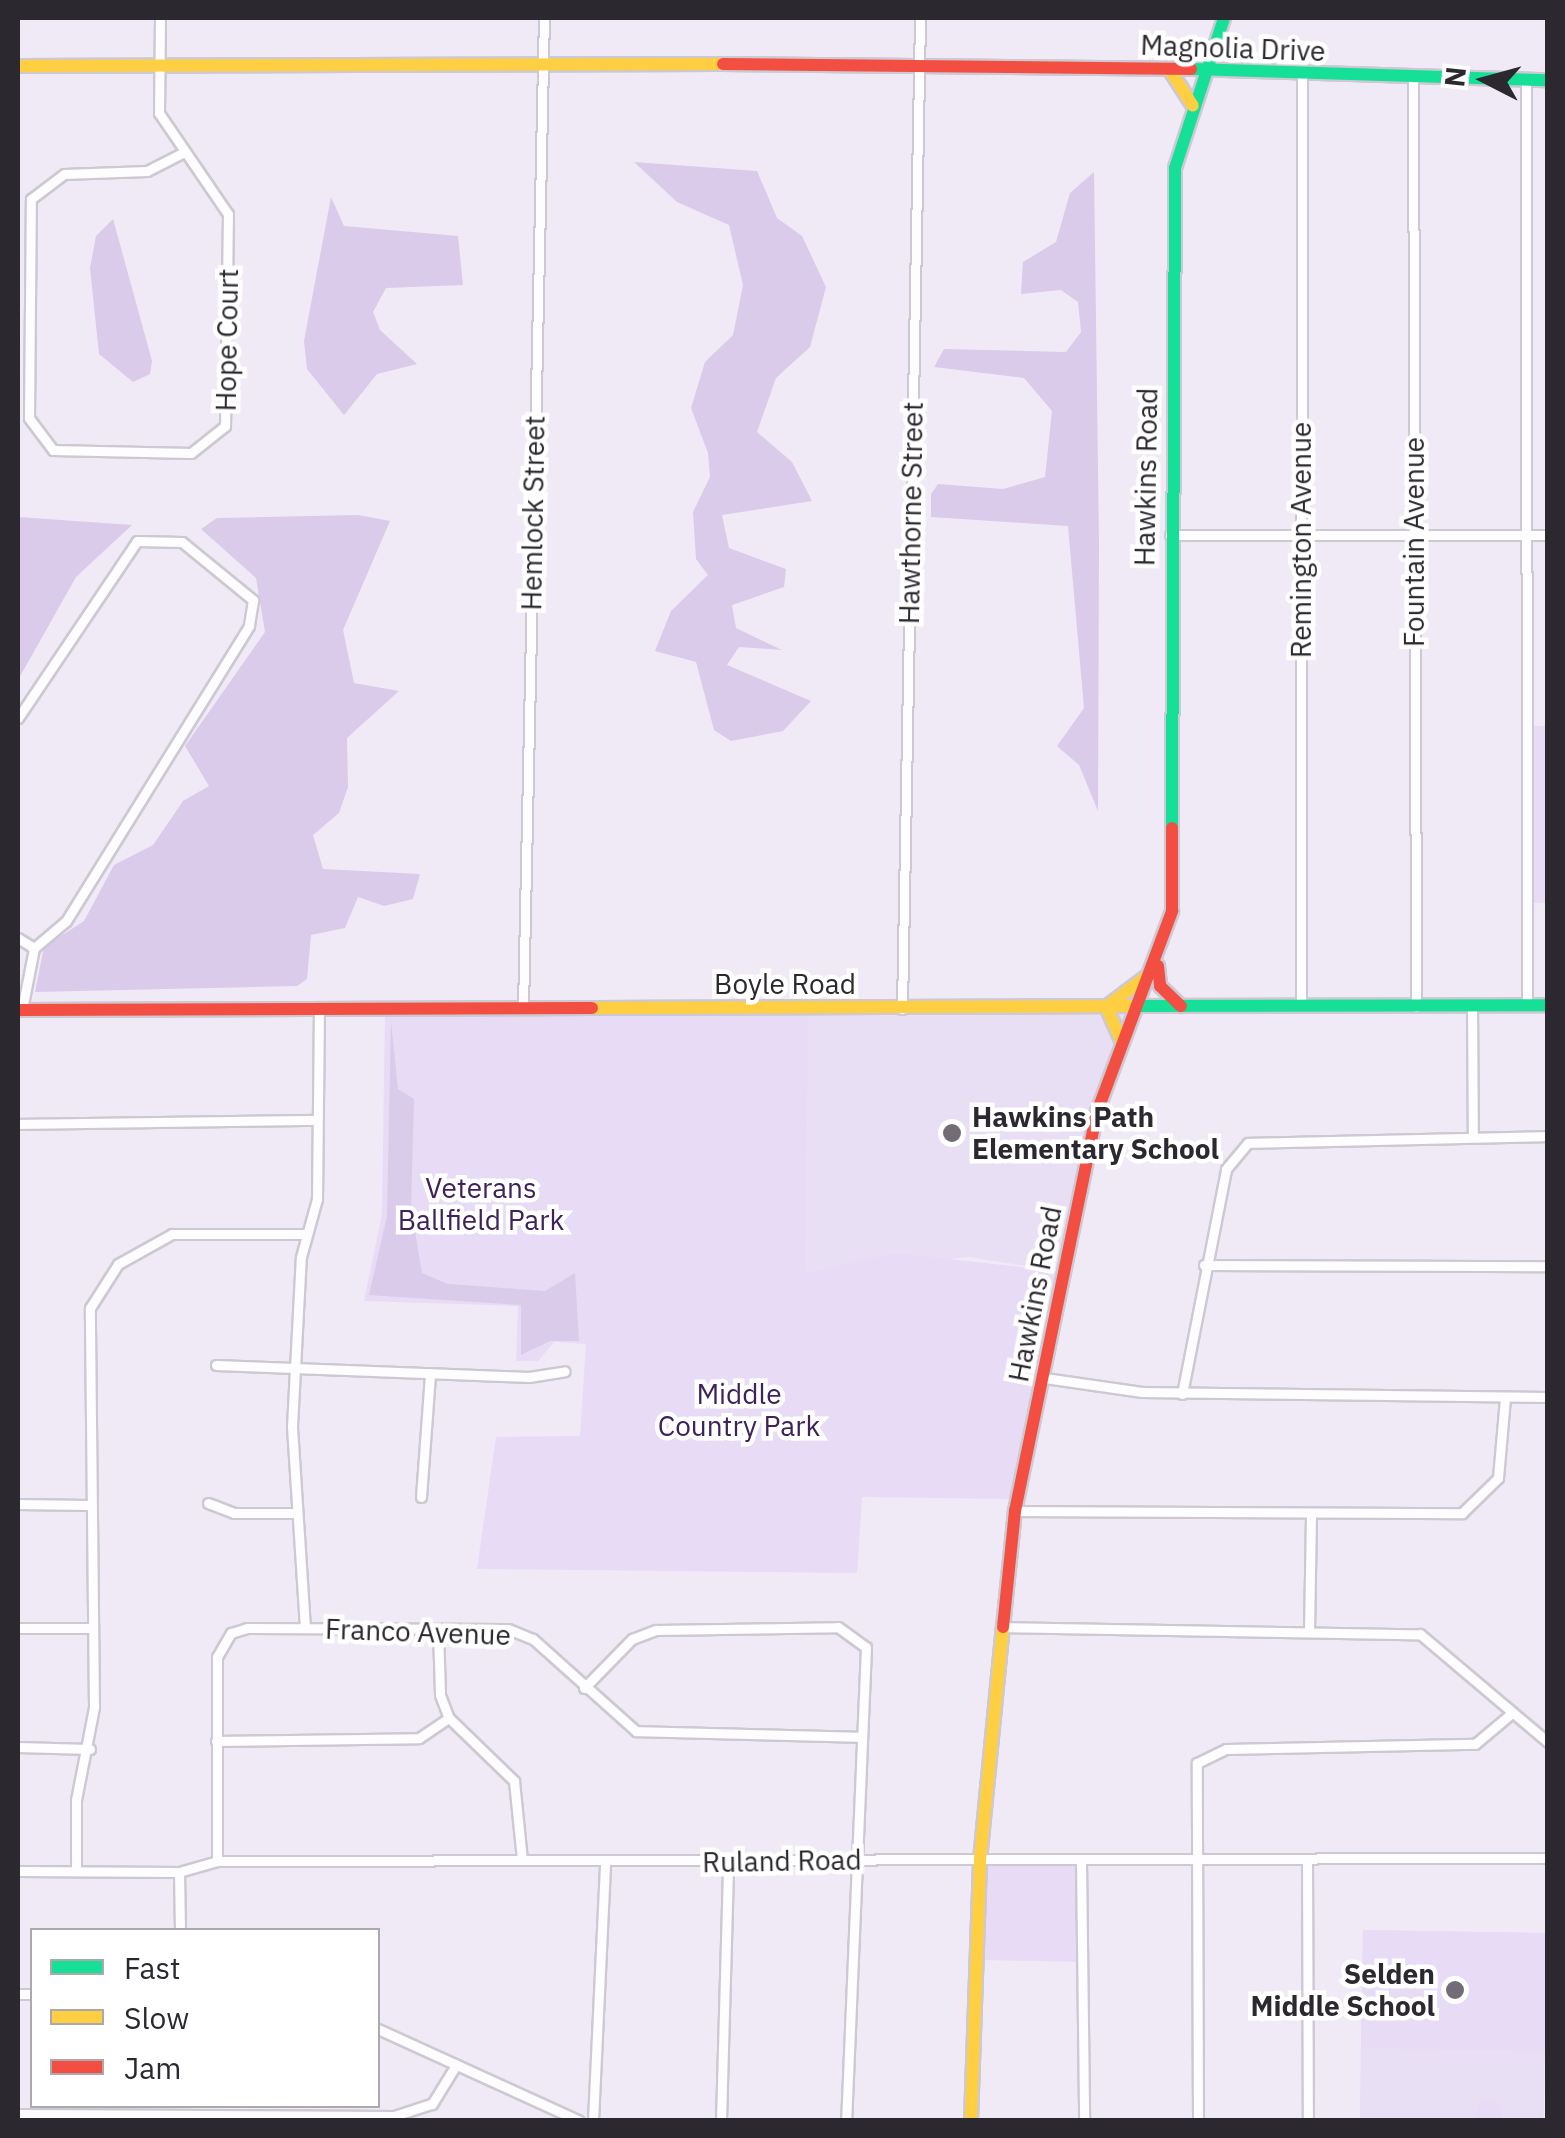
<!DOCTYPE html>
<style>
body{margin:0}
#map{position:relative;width:1565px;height:2138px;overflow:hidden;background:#f0eaf6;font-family:"IBM Plex Sans",sans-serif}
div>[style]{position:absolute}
.built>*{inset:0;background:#e9dff4;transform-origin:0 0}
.green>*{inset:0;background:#e7dbf5;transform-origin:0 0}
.round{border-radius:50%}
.forest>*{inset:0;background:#d9cbe9}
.roads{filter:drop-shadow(2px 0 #cdc9d2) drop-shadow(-2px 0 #cdc9d2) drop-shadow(0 2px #cdc9d2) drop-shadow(0 -2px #cdc9d2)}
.street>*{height:9px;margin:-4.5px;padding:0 4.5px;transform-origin:4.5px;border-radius:4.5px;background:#fdfcfe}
.fast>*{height:12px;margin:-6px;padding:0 6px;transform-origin:6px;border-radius:6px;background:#16e098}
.slow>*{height:12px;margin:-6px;padding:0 6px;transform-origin:6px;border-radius:6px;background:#ffcf43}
.jam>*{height:12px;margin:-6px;padding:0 6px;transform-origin:6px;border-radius:6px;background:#f24e42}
.dots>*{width:28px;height:28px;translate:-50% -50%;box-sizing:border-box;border:5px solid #fff;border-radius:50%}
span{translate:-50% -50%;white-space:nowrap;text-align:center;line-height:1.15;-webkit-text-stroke:9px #fff;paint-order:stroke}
.street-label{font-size:28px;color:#2c2830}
.poi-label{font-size:28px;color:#2c2830;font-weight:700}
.left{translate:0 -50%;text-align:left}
.right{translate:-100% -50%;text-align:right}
.park-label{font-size:28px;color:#3e2258}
.frame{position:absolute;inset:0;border:20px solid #2c2830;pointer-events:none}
.legend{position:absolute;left:30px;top:1928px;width:350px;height:180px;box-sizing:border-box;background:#fff;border:2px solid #aba9ac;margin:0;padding:12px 18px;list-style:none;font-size:30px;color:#2c2830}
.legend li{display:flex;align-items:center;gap:20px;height:50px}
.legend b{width:50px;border:2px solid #aba9ac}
.north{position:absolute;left:1435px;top:30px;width:100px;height:100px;-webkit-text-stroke:8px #fff;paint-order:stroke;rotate:276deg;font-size:28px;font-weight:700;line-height:40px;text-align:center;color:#2c2830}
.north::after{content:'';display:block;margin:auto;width:35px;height:45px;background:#2c2830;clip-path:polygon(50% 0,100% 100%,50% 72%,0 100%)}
</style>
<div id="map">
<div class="built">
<i style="clip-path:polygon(1129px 1011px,1059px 1271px,968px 1257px,805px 1275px,809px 1012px)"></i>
<i style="left:1363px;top:1930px;width:184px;height:190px;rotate:1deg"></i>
</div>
<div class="green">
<i style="left:1547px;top:726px;width:177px;height:15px;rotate:90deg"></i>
<i style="clip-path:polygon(572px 1012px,809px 1012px,805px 1274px,894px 1253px,1056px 1271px,1013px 1499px,862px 1497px,857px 1573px,477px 1569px,496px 1437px,580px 1436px,586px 1344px,554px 1342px,538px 1361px,516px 1361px,518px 1306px,364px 1301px,382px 1214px,385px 1015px)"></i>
<i style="left:980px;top:1860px;width:101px;height:100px;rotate:1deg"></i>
<i style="left:1363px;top:1930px;width:184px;height:118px;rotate:1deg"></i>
<i class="round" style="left:1476px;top:2100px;width:26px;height:26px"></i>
</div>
<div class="forest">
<i style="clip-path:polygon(634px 162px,757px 171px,777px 218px,802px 236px,826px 287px,810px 347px,776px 378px,757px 432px,792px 462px,812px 501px,722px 515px,729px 548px,786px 569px,784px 587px,732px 605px,736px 628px,782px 650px,739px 647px,727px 665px,811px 701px,783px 731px,731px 741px,714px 730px,696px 662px,655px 651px,671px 611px,708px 575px,696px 559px,693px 512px,710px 477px,708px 453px,691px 408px,705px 362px,733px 335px,743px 285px,729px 225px,677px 202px)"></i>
<i style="clip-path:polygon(1094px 172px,1099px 544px,1098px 811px,1079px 765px,1057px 746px,1084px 708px,1068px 526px,931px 517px,931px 494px,938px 484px,1003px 489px,1045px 477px,1052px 411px,1024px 378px,934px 367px,944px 349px,1066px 352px,1081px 332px,1078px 302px,1061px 290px,1021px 294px,1023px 262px,1056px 242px,1070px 193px)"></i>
<i style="clip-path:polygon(331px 197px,344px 226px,458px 236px,463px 285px,386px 288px,373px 312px,380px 330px,417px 364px,377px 374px,344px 415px,307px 369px,304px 341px)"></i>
<i style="clip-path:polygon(113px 219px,152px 361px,150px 374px,133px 382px,99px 354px,90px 268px,96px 236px)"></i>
<i style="clip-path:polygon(358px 515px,390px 521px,343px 630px,354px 683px,399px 691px,347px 738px,348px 787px,339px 813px,313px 835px,323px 869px,420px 874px,413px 899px,384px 906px,358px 897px,345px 928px,311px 935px,307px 979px,297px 986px,35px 992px,44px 947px,84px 921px,114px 865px,153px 845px,183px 801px,209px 786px,185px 746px,265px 632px,256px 578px,201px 529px,217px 518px)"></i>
<i style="clip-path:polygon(18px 517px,132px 525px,76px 577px,18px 680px)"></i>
<i style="clip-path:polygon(391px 1022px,398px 1089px,414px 1099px,411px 1208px,422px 1273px,448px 1284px,545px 1291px,575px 1273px,579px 1341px,550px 1341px,521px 1355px,521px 1305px,369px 1295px,387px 1216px)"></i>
</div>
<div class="roads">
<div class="street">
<i style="left:160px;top:18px;width:95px;rotate:90.6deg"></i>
<i style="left:159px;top:113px;width:122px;rotate:55.7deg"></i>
<i style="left:228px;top:214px;width:212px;rotate:90.8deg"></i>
<i style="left:225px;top:426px;width:43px;rotate:141.5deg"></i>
<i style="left:191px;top:453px;width:138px;rotate:-178.8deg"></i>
<i style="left:53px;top:450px;width:40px;rotate:-127deg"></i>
<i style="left:29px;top:418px;width:219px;rotate:-89.5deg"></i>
<i style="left:31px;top:199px;width:41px;rotate:-37.1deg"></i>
<i style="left:64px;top:174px;width:83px;rotate:-2.1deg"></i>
<i style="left:147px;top:171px;width:39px;rotate:-27deg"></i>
<i style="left:1413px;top:78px;width:929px;rotate:89.81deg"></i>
<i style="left:1526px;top:80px;width:926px;rotate:89.94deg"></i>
<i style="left:1170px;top:535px;width:378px"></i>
<i style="left:18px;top:718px;width:213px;rotate:-56.1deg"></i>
<i style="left:137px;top:541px;width:45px;rotate:1.3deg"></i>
<i style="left:182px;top:542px;width:92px;rotate:39.2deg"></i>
<i style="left:253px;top:600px;width:26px;rotate:99deg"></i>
<i style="left:249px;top:626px;width:347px;rotate:121.8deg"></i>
<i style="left:66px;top:921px;width:42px;rotate:139.8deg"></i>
<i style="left:34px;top:948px;width:63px;rotate:101deg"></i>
<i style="left:18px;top:938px;width:19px;rotate:32deg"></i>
<i style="left:1301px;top:1004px;width:927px;rotate:-89.94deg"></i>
<i style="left:1472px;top:1008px;width:128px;rotate:89.6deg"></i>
<i style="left:523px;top:1009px;width:991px;rotate:-88.79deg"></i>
<i style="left:902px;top:1009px;width:991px;rotate:-88.96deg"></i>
<i style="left:18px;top:1124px;width:299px;rotate:-0.8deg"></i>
<i style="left:1204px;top:1265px;width:344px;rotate:0.2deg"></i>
<i style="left:216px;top:1365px;width:313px;rotate:2.2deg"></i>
<i style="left:529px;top:1377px;width:36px;rotate:-9deg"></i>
<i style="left:1045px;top:1378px;width:98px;rotate:8.2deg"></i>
<i style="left:1142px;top:1392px;width:406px;rotate:0.7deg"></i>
<i style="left:1182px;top:1394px;width:229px;rotate:-78.9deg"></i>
<i style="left:1226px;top:1169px;width:34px;rotate:-50deg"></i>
<i style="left:1248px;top:1143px;width:300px;rotate:-1.3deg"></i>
<i style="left:421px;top:1497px;width:124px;rotate:-85.8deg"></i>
<i style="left:208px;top:1503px;width:28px;rotate:21deg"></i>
<i style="left:234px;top:1513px;width:57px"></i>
<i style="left:18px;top:1504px;width:69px;rotate:0.8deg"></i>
<i style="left:1015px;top:1511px;width:447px;rotate:0.3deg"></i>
<i style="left:1462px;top:1513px;width:50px;rotate:-44.2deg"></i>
<i style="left:1498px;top:1478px;width:80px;rotate:-85deg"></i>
<i style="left:1001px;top:1627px;width:419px;rotate:1deg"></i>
<i style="left:1420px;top:1634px;width:167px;rotate:40.2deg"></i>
<i style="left:18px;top:1628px;width:75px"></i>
<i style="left:305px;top:1628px;width:202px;rotate:-93.7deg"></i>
<i style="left:292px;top:1426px;width:169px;rotate:-87deg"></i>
<i style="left:301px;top:1257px;width:60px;rotate:-74.6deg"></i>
<i style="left:317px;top:1199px;width:189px;rotate:-89.4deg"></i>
<i style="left:438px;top:1630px;width:65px;rotate:88.2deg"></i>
<i style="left:440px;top:1695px;width:25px;rotate:69deg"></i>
<i style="left:449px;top:1718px;width:91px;rotate:44.1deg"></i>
<i style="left:514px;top:1781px;width:79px;rotate:84.2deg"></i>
<i style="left:1309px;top:1631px;width:117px;rotate:-89deg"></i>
<i style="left:584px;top:1688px;width:69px;rotate:-45.6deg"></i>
<i style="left:632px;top:1639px;width:26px;rotate:-21deg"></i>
<i style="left:656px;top:1630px;width:182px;rotate:-0.9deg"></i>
<i style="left:838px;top:1627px;width:34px;rotate:36deg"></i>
<i style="left:866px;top:1647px;width:473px;rotate:92.4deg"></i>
<i style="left:216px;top:1741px;width:203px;rotate:-0.8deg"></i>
<i style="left:419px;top:1738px;width:36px;rotate:-34deg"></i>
<i style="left:18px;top:1747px;width:72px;rotate:1.6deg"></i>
<i style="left:1307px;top:1860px;width:260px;rotate:89.8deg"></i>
<i style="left:217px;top:1861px;width:204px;rotate:-90deg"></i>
<i style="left:217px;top:1657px;width:28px;rotate:-60deg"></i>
<i style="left:231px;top:1633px;width:17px;rotate:-17deg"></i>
<i style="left:247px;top:1628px;width:261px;rotate:0.2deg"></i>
<i style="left:508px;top:1629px;width:27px;rotate:22deg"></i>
<i style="left:533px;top:1639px;width:138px;rotate:41.8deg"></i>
<i style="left:636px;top:1731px;width:226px;rotate:1.5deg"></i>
<i style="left:1081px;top:1861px;width:259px;rotate:89.3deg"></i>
<i style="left:76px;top:1870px;width:70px;rotate:-90deg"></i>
<i style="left:76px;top:1800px;width:95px;rotate:-79deg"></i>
<i style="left:94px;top:1707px;width:399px;rotate:-90.6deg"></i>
<i style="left:90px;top:1308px;width:52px;rotate:-57.5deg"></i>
<i style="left:118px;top:1264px;width:62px;rotate:-29.1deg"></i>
<i style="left:172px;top:1234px;width:135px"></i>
<i style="left:18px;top:1871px;width:161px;rotate:0.4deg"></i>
<i style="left:179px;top:1872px;width:40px;rotate:-16deg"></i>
<i style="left:217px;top:1861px;width:1331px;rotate:-0.13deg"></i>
<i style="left:179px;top:1872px;width:58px;rotate:89deg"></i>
<i style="left:18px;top:1994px;width:14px"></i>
<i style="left:378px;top:2029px;width:220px;rotate:24.5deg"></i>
<i style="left:18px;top:2114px;width:376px;rotate:0.3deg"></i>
<i style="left:394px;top:2116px;width:40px;rotate:-18deg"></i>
<i style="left:432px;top:2104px;width:46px;rotate:-58.4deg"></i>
<i style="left:593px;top:2120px;width:259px;rotate:-87.3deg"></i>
<i style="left:721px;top:2120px;width:258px;rotate:-88.4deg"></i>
<i style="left:1198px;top:2120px;width:357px;rotate:-90.2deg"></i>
<i style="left:1197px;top:1763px;width:32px;rotate:-26deg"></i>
<i style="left:1226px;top:1749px;width:249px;rotate:-1.2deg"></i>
<i style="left:1475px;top:1744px;width:48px;rotate:-40deg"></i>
</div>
<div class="fast">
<i style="left:1191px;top:69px;width:357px;rotate:1.8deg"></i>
<i style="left:1172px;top:828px;width:660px;rotate:-89.74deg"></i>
<i style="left:1175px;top:168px;width:158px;rotate:-71.9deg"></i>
<i style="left:1133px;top:1006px;width:415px;rotate:-0.1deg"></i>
</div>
<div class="slow">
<i style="left:18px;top:66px;width:705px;rotate:-0.16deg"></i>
<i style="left:1171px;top:72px;width:40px;rotate:57.1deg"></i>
<i style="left:592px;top:1008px;width:541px;rotate:-0.21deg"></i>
<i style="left:1121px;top:1040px;width:36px;rotate:-114deg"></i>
<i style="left:1106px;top:1007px;width:51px;rotate:-37.1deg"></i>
<i style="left:971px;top:2120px;width:260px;rotate:-88deg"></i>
<i style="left:980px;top:1860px;width:234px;rotate:-84.4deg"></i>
</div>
<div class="jam">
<i style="left:723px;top:64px;width:468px;rotate:0.6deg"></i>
<i style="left:1158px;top:966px;width:20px;rotate:84deg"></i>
<i style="left:1160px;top:986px;width:29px;rotate:44deg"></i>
<i style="left:18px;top:1010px;width:574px;rotate:-0.2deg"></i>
<i style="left:1003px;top:1627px;width:117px;rotate:-84.1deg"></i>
<i style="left:1015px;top:1511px;width:407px;rotate:-78.4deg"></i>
<i style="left:1097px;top:1112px;width:215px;rotate:-69.5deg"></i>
<i style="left:1172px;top:911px;width:83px;rotate:-90deg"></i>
</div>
</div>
<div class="dots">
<i style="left:952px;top:1133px;background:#716c75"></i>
<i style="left:1455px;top:1990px;background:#716c75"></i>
</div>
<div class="street-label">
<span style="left:1233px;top:48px;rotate:2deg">Magnolia Drive</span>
<span style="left:227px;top:340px;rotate:-89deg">Hope Court</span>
<span style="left:1146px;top:477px;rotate:-89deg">Hawkins Road</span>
<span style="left:533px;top:513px;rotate:-89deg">Hemlock Street</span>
<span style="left:911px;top:513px;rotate:-89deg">Hawthorne Street</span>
<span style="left:1301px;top:540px;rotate:-90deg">Remington Avenue</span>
<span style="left:1414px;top:542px;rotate:-90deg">Fountain Avenue</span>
<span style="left:785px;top:984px">Boyle Road</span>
<span style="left:1035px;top:1294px;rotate:-79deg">Hawkins Road</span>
<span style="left:418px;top:1632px;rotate:2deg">Franco Avenue</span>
<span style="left:782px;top:1861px;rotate:-1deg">Ruland Road</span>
</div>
<div class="poi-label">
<span class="left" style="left:972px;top:1133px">Hawkins Path<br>Elementary School</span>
<span class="right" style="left:1435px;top:1990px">Selden<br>Middle School</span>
</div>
<div class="park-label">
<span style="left:481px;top:1204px">Veterans<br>Ballfield Park</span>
<span style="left:739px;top:1410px">Middle<br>Country Park</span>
</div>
<div class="frame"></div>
<ul class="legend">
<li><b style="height:12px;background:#16e098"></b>Fast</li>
<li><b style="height:12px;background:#ffcf43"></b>Slow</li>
<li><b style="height:12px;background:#f24e42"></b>Jam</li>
</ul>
<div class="north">N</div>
</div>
